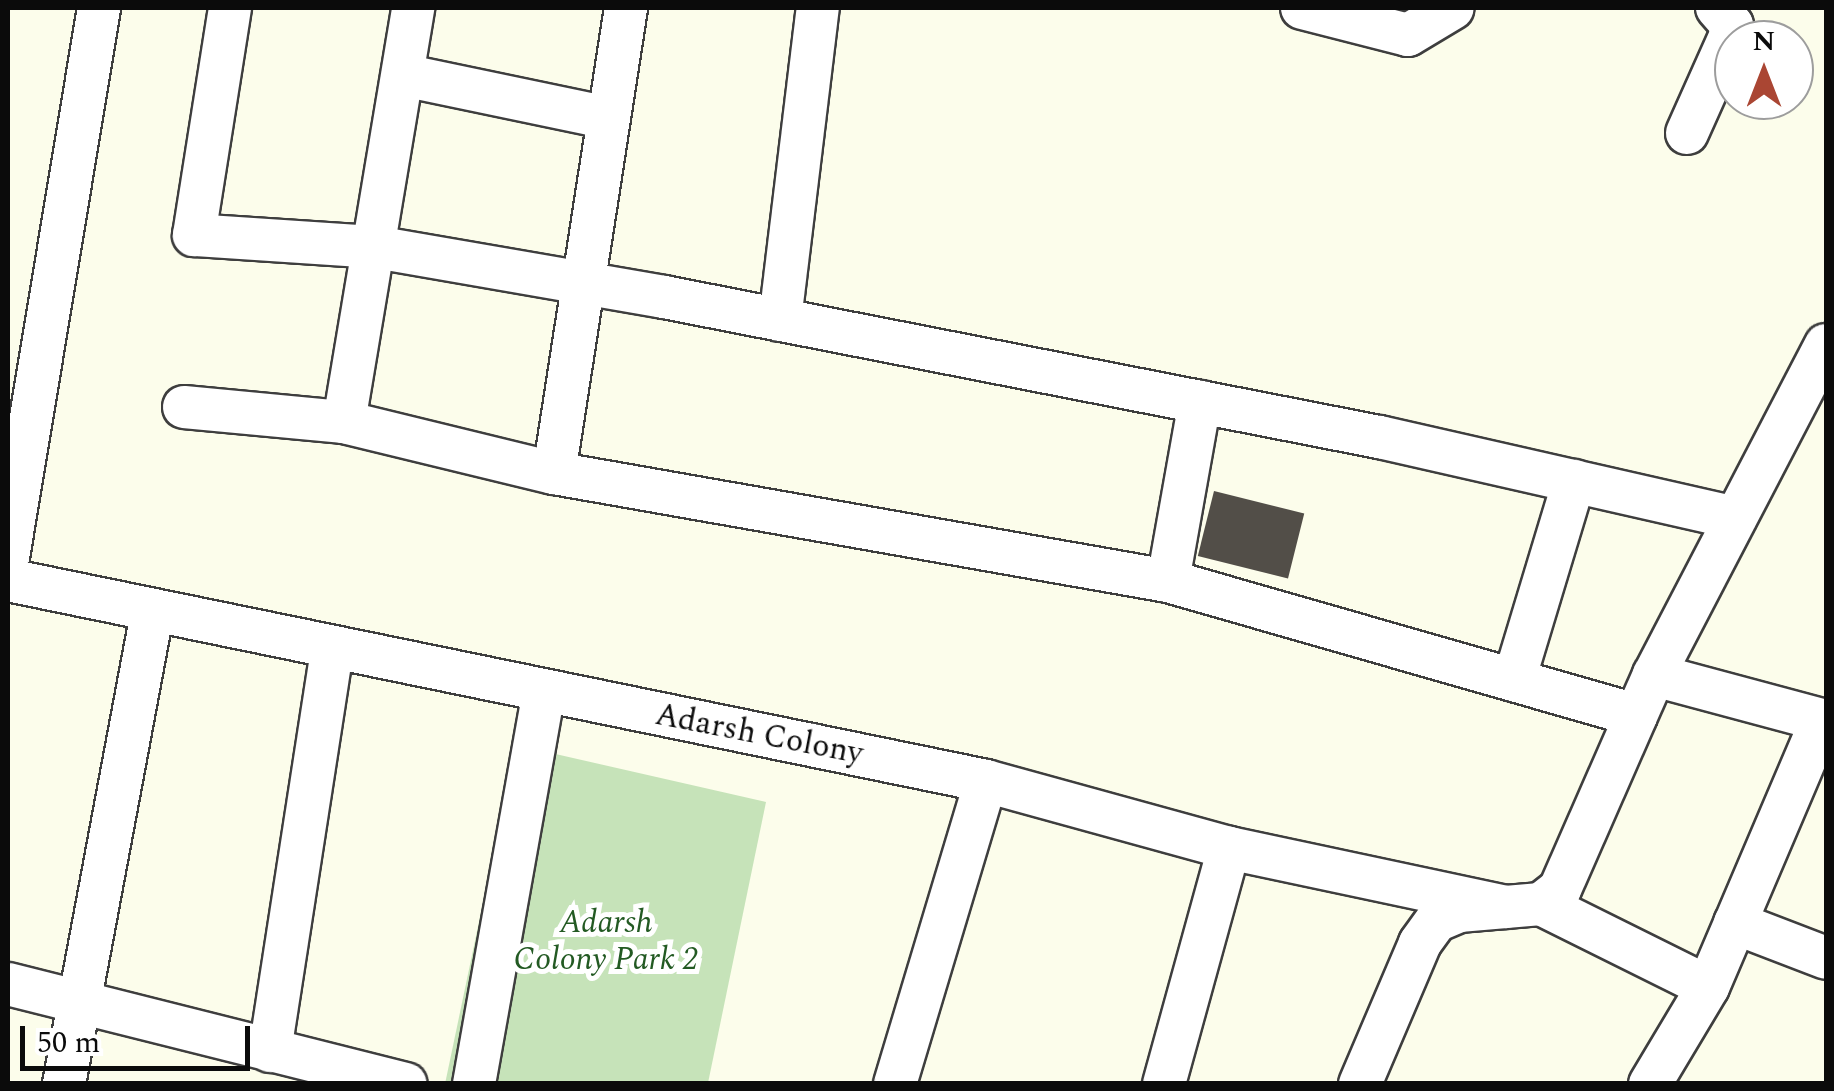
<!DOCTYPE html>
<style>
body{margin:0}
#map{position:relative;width:1834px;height:1091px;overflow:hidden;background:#fcfdeb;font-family:Spectral,serif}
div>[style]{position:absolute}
.green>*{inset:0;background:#c6e3b9}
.building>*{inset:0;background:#524e48;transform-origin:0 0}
.roads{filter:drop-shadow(2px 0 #3e3e3e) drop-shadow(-2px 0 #3e3e3e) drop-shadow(0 2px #3e3e3e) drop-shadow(0 -2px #3e3e3e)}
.minor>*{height:42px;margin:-21px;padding:0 21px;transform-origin:21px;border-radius:21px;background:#fff}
span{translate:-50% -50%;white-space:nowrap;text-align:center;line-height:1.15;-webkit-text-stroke:10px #fff;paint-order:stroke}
.street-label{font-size:32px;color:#0b0b0b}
.park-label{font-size:32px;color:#235a23;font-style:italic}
.frame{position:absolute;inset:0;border:10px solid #0b0b0b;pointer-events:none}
.north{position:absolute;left:1714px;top:20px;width:100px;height:100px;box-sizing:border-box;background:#fff;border:2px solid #9d9d9d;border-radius:50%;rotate:0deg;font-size:28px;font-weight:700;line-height:40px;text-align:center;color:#0b0b0b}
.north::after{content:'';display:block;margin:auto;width:35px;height:45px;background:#aa4633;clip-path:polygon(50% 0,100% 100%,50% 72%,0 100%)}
.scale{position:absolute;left:20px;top:1026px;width:230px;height:45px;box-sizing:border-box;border:5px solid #0b0b0b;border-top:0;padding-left:12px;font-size:30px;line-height:35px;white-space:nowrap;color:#0b0b0b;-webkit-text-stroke:8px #fff;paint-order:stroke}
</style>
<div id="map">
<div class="green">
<i style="clip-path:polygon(516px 745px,766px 802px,708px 1083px,445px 1084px)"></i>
</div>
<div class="building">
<i style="left:1214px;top:491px;width:93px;height:67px;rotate:14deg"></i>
</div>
<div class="roads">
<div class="minor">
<i style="left:230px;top:8px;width:230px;rotate:99deg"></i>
<i style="left:194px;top:235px;width:181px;rotate:3.8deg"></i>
<i style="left:375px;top:247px;width:293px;rotate:9.8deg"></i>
<i style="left:664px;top:297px;width:729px;rotate:11.08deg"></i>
<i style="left:1379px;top:437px;width:365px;rotate:12.8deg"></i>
<i style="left:1302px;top:8px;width:109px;rotate:14.3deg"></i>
<i style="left:1408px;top:35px;width:52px;rotate:-31deg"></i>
<i style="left:403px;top:75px;width:210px;rotate:11.8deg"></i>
<i style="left:1687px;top:133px;width:105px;rotate:-65.9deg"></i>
<i style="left:1730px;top:37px;width:12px;rotate:-81deg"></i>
<i style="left:1732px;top:25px;width:23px;rotate:-131deg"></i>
<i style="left:780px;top:320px;width:314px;rotate:-83.1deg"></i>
<i style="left:184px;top:407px;width:161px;rotate:5.4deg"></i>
<i style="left:344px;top:422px;width:216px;rotate:13.7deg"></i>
<i style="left:554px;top:473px;width:623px;rotate:9.98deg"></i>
<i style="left:1168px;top:581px;width:182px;rotate:-79.9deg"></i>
<i style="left:344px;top:422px;width:420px;rotate:-80.5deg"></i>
<i style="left:554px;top:473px;width:471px;rotate:-81.2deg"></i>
<i style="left:8px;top:557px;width:556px;rotate:-80.59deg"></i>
<i style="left:8px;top:580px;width:998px;rotate:11.61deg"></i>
<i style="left:986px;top:781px;width:252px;rotate:15.4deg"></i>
<i style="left:1229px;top:848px;width:283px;rotate:12deg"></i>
<i style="left:1168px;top:581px;width:487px;rotate:16deg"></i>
<i style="left:1654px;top:675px;width:178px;rotate:15deg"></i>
<i style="left:1514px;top:680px;width:208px;rotate:-73.2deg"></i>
<i style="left:1541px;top:904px;width:186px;rotate:26.4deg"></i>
<i style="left:1708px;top:987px;width:113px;rotate:120.9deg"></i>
<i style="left:1735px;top:923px;width:97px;rotate:21deg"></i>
<i style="left:8px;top:984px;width:410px;rotate:14.1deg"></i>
<i style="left:1708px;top:987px;width:290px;rotate:-66.9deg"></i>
<i style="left:270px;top:1051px;width:407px;rotate:-81.2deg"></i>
<i style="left:64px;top:1084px;width:478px;rotate:-79.4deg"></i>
<i style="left:474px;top:1084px;width:399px;rotate:-79.9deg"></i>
<i style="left:895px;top:1084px;width:316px;rotate:-73.3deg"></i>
<i style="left:1164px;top:1084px;width:245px;rotate:-74.6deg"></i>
<i style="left:1360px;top:1084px;width:153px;rotate:-66.9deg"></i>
<i style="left:1420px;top:943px;width:27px;rotate:-54deg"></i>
<i style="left:1436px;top:921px;width:25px;rotate:-23deg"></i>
<i style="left:1459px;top:911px;width:82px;rotate:-4.9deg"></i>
<i style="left:1541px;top:904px;width:24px;rotate:-38deg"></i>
<i style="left:1560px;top:889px;width:234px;rotate:-66.3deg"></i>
<i style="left:1654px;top:675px;width:372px;rotate:-62.5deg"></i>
</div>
</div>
<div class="street-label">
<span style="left:759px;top:735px;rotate:11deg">Adarsh Colony</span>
</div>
<div class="park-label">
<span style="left:606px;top:942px">Adarsh<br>Colony Park 2</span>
</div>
<div class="frame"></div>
<div class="north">N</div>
<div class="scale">50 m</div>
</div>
